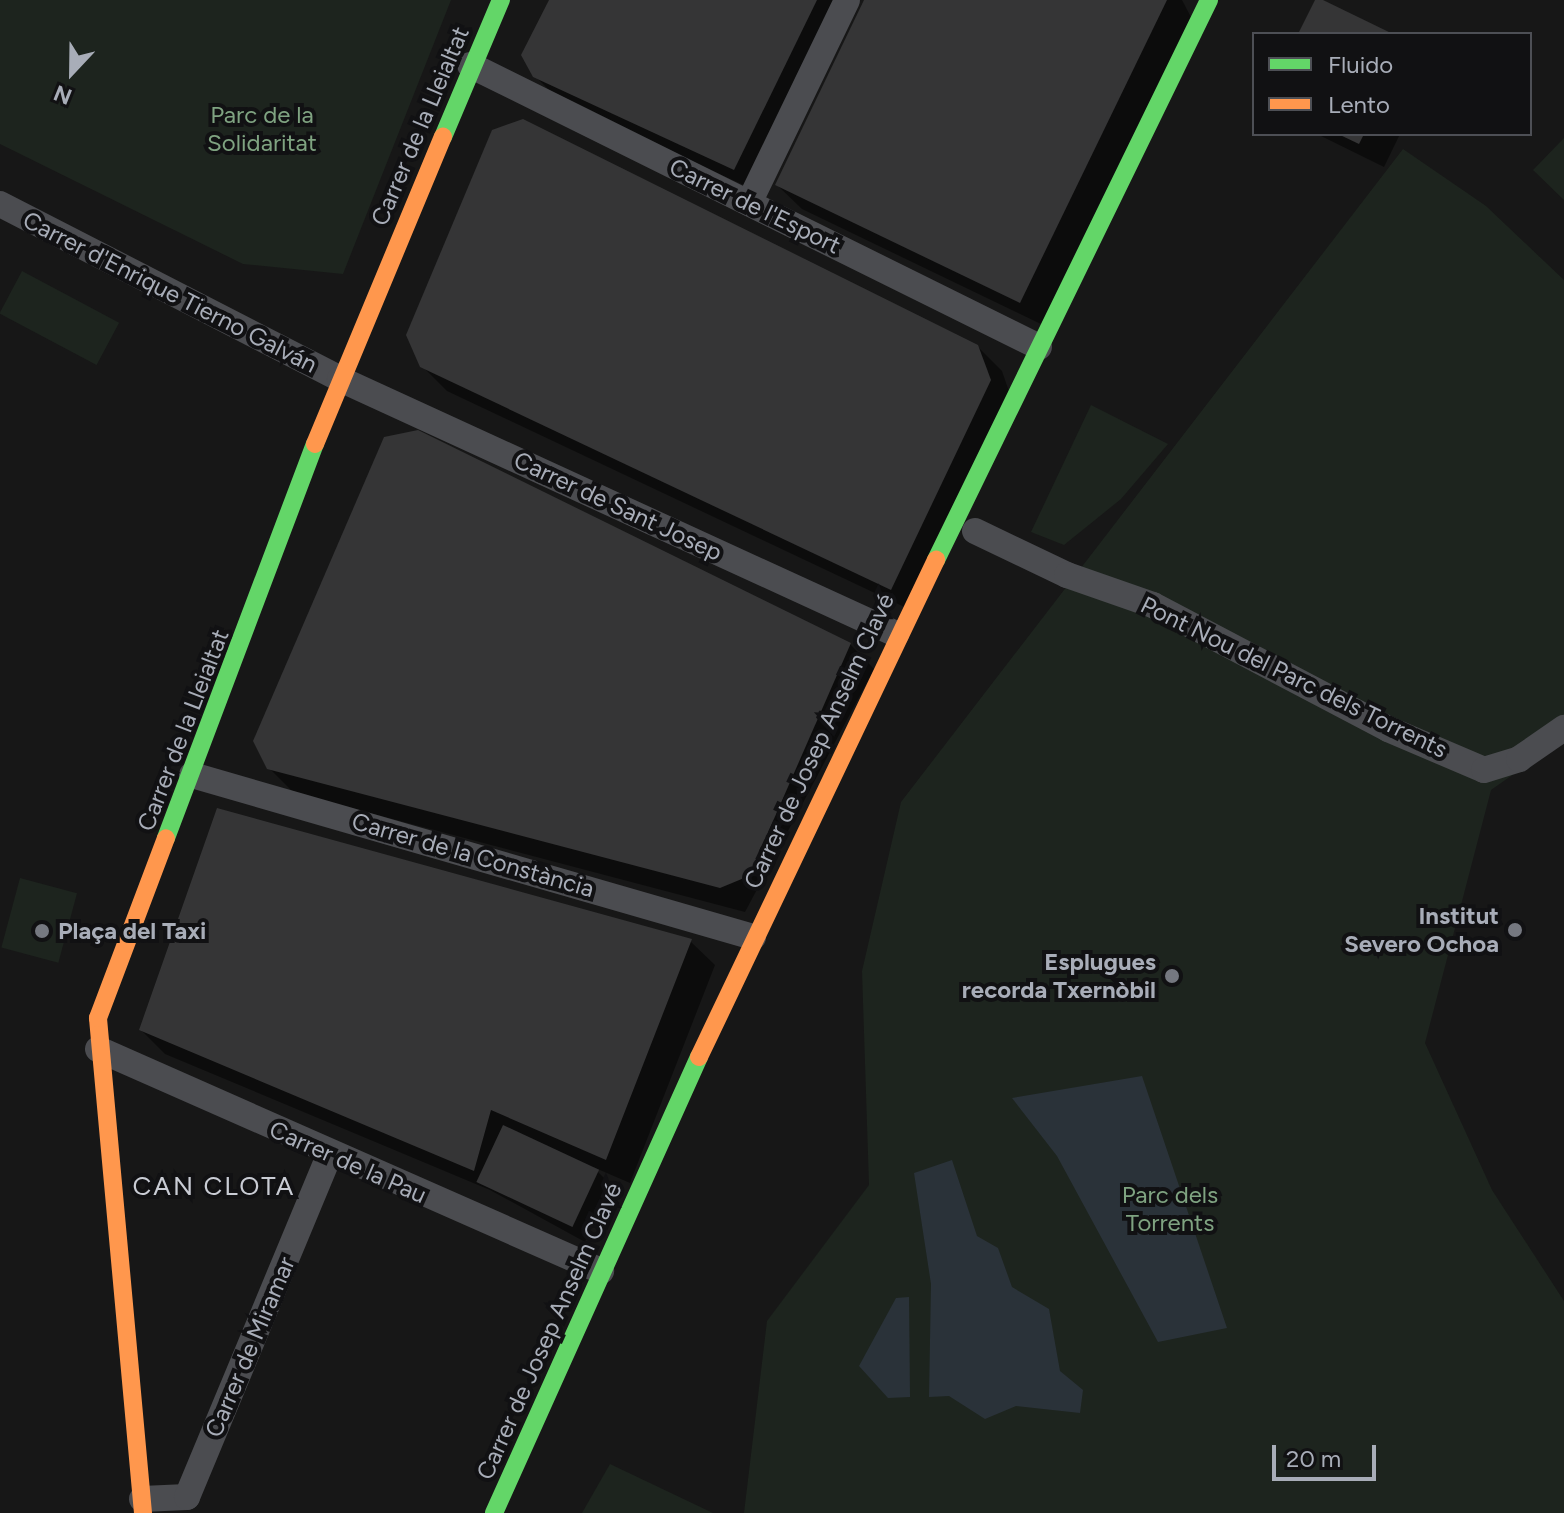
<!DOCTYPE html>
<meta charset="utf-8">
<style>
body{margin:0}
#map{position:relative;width:1564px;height:1513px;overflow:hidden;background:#171717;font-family:Figtree,sans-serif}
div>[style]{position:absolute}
.green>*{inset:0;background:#1d241e;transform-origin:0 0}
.water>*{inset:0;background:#2a3239}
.shadow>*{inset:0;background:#0007}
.building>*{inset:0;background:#353536;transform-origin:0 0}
.street>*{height:26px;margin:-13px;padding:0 13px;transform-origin:13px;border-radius:13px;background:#4b4c50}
.fast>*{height:18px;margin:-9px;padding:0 9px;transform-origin:9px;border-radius:9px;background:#63d668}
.slow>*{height:18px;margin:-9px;padding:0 9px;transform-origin:9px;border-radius:9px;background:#ff974d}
.dots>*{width:22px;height:22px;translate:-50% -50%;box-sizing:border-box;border:4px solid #111113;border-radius:50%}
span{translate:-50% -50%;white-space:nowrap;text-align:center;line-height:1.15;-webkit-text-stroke:8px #111113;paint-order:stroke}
.park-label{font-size:24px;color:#7fa381}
.street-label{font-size:24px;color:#a8adb8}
.poi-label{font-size:24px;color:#a8adb8;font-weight:700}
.right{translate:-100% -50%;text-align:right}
.left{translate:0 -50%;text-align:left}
.neighbourhood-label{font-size:26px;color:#c9ccd4;letter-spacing:2px}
.legend{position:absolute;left:1252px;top:32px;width:280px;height:104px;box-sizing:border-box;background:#111113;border:2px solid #4d4f55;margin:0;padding:10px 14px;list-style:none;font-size:24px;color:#a8adb8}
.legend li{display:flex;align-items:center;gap:16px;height:40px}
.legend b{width:40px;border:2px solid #4d4f55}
.north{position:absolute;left:32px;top:32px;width:80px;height:80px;-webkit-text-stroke:6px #111113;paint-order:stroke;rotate:202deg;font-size:22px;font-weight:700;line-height:32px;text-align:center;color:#a8adb8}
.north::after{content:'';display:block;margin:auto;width:28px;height:36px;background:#a8adb8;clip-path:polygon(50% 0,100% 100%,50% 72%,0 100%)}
.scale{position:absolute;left:1272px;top:1445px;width:104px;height:36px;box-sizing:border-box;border:4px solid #a8adb8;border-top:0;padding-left:10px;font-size:24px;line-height:28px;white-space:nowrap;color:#a8adb8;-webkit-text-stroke:6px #111113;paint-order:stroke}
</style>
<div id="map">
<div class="green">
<i style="clip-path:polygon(0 0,451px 0,343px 274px,243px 264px,0 144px)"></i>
<i style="clip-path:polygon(1564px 138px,1564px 200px,1533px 170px)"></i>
<i style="clip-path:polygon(1403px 149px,1486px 206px,1564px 280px,1564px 739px,1491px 790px,1425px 1043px,1492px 1190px,1564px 1301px,1564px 1513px,744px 1513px,767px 1321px,869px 1185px,862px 971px,901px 802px)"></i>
<i style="left:22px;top:271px;width:110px;height:48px;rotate:28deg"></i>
<i style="clip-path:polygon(1091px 405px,1168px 444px,1121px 499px,1064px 545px,1031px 532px)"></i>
<i style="left:20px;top:878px;width:59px;height:72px;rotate:15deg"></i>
<i style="clip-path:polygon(610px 1464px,713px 1513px,582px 1513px)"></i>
</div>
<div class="water">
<i style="clip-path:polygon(1142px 1076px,1227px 1328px,1158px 1342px,1057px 1156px,1012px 1098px)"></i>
<i style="clip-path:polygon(952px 1160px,977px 1236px,998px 1248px,1012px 1287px,1049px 1309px,1060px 1371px,1083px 1390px,1080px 1413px,1016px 1406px,985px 1419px,949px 1396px,929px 1397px,931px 1284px,914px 1173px)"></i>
<i style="clip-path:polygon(909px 1297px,910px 1397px,888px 1398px,859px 1366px,896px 1298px)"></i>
</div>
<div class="shadow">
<i style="clip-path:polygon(551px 0,853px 0,759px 192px,560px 101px,535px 76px)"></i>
<i style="clip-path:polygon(866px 0,1182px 0,1193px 21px,1045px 326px,802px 209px,777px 185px)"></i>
<i style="clip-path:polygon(1317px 134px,1400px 134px,1384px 167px)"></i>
<i style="clip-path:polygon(977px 346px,1002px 371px,1014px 406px,915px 612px,447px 391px,422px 366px)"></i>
<i style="clip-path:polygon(850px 644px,874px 669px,745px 912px,294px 793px,269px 768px)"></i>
<i style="clip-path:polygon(690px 941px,715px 965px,630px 1183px,593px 1167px,610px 1184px,585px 1242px,490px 1190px,165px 1054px,141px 1030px)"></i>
</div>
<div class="building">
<i style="clip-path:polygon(549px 0,817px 0,734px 170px,533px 77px,521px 55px)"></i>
<i style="clip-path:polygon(864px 0,1167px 0,1020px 303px,775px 185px)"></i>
<i style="clip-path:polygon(1315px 0,1323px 0,1393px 34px,1298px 34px)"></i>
<i style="clip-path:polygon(523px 119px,978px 345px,991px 380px,891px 590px,420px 367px,406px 335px,492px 130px)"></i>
<i style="clip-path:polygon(1338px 134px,1364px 134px,1359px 144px)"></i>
<i style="clip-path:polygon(418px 430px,851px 643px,749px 876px,720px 888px,267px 769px,253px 741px,384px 437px)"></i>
<i style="clip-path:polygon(217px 808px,692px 939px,606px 1160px,491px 1110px,474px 1171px,139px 1030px)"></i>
<i style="left:503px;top:1125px;width:106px;height:63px;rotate:25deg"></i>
</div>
<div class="street">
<i style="left:470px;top:65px;width:635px;rotate:26.36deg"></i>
<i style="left:749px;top:203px;width:225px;rotate:-64.2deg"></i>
<i style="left:0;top:204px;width:382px;rotate:27.2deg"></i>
<i style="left:340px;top:379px;width:612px;rotate:24.64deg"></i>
<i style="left:975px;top:531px;width:102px;rotate:25.6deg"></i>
<i style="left:1067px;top:575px;width:91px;rotate:19.2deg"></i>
<i style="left:1153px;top:605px;width:266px;rotate:27.8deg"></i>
<i style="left:1388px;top:729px;width:104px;rotate:23.1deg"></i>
<i style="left:1484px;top:770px;width:37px;rotate:-17deg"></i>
<i style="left:1519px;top:759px;width:55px;rotate:-34.6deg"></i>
<i style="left:192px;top:775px;width:584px;rotate:16.11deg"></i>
<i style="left:98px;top:1049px;width:550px;rotate:23.81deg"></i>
<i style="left:142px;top:1499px;width:45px;rotate:-2.5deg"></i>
<i style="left:187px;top:1497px;width:372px;rotate:-67.4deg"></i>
</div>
<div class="fast">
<i style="left:443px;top:137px;width:149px;rotate:-67.1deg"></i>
<i style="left:936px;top:560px;width:623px;rotate:-64.01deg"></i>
<i style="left:166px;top:838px;width:421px;rotate:-69.3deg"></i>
<i style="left:494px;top:1513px;width:500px;rotate:-65.8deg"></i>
</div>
<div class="slow">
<i style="left:315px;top:444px;width:333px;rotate:-67.4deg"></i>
<i style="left:699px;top:1057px;width:551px;rotate:-64.51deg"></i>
<i style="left:143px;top:1513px;width:497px;rotate:-95.2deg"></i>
<i style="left:98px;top:1018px;width:192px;rotate:-69.3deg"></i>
</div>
<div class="dots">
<i style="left:1515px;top:930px;background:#757880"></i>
<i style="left:42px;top:931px;background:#757880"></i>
<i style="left:1172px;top:976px;background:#757880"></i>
</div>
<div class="park-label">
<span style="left:262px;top:129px">Parc de la<br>Solidaritat</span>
<span style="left:1170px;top:1209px">Parc dels<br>Torrents</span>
</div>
<div class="street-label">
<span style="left:420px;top:126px;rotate:-67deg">Carrer de la Lleialtat</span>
<span style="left:755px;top:206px;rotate:26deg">Carrer de l'Esport</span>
<span style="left:170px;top:292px;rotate:27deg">Carrer d'Enrique Tierno Galván</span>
<span style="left:618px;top:506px;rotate:25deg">Carrer de Sant Josep</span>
<span style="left:1294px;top:677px;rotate:26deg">Pont Nou del Parc dels Torrents</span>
<span style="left:183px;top:730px;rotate:-69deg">Carrer de la Lleialtat</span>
<span style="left:819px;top:741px;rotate:-65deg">Carrer de Josep Anselm Clavé</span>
<span style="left:473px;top:855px;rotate:16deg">Carrer de la Constància</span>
<span style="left:348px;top:1162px;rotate:24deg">Carrer de la Pau</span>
<span style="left:549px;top:1331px;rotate:-66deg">Carrer de Josep Anselm Clavé</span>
<span style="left:250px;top:1347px;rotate:-67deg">Carrer de Miramar</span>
</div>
<div class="poi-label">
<span class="right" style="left:1499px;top:930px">Institut<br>Severo Ochoa</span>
<span class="left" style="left:58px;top:931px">Plaça del Taxi</span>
<span class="right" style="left:1156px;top:976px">Esplugues<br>recorda Txernòbil</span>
</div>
<div class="neighbourhood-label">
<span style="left:214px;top:1187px">CAN CLOTA</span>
</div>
<ul class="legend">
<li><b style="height:10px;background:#63d668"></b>Fluido</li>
<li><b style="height:10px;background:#ff974d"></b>Lento</li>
</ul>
<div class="north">N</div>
<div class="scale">20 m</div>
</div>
